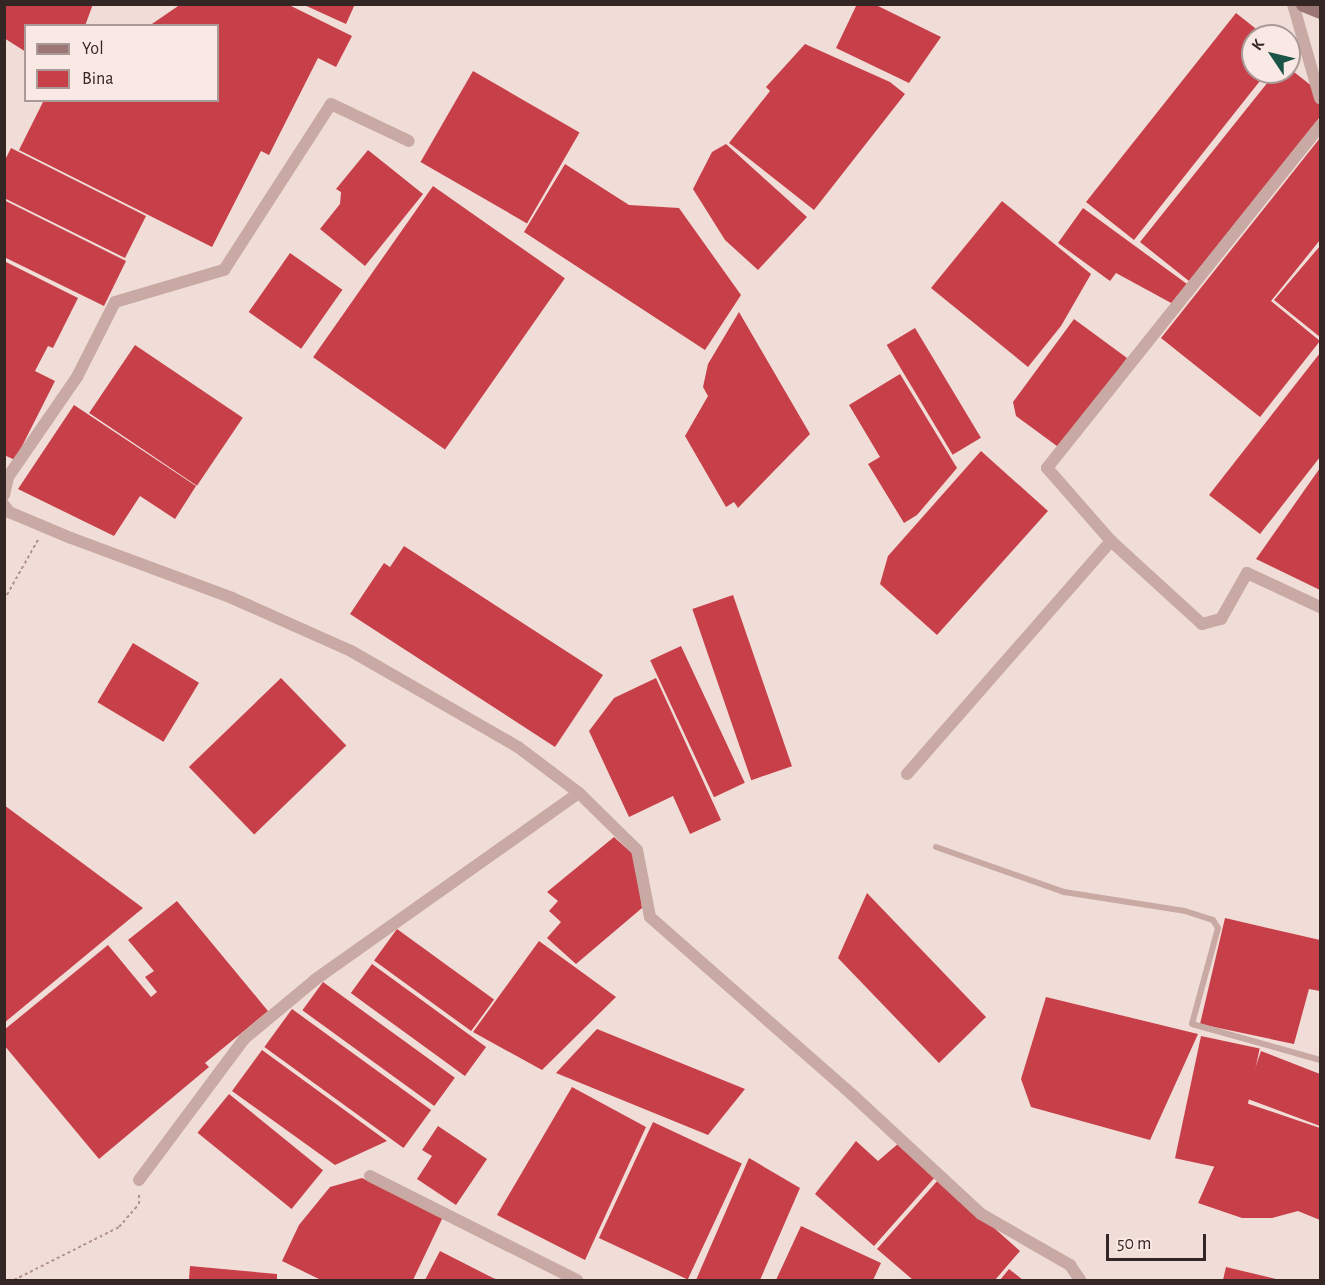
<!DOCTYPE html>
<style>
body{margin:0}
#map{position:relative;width:1325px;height:1285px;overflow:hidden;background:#f1ddd7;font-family:"Alegreya Sans",sans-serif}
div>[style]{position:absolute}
.building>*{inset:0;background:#c73f48;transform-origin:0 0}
.path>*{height:2px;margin-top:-1px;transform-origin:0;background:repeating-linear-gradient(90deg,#b4938e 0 3px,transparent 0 6px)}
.lane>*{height:6px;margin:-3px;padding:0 3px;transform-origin:3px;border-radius:3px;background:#c9a9a3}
.street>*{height:12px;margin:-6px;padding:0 6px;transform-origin:6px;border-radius:6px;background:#c9a9a3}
.secondary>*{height:15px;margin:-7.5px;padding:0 7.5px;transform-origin:7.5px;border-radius:7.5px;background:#9c7775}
span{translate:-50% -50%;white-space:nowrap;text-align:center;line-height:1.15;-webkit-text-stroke:6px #f9e8e3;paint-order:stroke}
.frame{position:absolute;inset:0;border:6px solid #342625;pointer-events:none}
.legend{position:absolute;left:24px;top:24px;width:195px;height:78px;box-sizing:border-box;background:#f9e8e3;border:2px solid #aa9a97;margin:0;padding:8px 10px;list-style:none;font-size:18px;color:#342625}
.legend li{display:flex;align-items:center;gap:12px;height:30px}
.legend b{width:30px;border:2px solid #aa9a97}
.north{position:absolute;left:1241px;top:24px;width:60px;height:60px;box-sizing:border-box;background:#f9e8e3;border:2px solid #aa9a97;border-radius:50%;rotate:305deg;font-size:16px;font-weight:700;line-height:24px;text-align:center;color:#342625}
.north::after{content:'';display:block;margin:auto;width:21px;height:27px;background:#1b5547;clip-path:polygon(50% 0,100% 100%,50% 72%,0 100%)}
.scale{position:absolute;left:1106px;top:1234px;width:100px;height:27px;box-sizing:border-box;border:3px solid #342625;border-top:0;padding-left:8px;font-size:18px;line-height:21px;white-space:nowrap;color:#342625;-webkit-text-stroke:4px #f9e8e3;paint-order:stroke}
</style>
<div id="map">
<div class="building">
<i style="clip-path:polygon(4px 4px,93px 4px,85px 26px,26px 26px,26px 52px,4px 38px)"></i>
<i style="clip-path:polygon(181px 4px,287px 4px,352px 36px,336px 67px,318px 58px,269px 155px,261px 151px,212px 247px,19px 150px,44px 100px,218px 100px,218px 26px,149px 26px)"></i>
<i style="clip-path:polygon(302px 4px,355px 4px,346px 24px)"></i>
<i style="clip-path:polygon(857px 4px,874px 4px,941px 37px,909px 83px,836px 48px)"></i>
<i style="clip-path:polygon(1236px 13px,1265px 36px,1253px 36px,1253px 72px,1267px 72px,1134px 240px,1086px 202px)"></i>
<i style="clip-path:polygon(805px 44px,890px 82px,905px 94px,814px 210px,729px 143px,770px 91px,766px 87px)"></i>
<i style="clip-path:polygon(1289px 68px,1318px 91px,1320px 117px,1189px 281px,1140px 242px,1276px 72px,1289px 72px)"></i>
<i style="left:473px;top:71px;width:123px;height:105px;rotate:30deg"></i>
<i style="clip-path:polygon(1320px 138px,1320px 240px,1271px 301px,1320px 341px,1260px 417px,1161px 338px)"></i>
<i style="clip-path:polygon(726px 144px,807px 217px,758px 270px,725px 240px,693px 189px,712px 152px)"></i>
<i style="clip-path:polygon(11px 148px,146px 216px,125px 258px,4px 198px,4px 162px)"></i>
<i style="clip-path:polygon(368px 150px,423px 194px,365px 266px,320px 229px,340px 204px,341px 192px,336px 189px)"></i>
<i style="clip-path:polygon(565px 164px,629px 205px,679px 208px,741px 295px,705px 350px,524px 232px)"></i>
<i style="left:433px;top:186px;width:161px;height:209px;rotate:35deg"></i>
<i style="clip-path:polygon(4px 200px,126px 261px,104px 306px,4px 257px)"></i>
<i style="clip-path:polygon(1002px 201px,1091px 274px,1061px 326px,1028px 367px,931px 288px)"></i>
<i style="clip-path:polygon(1083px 208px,1187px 284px,1173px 304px,1116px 273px,1110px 281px,1058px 243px)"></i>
<i style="clip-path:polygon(1320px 246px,1320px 337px,1274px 300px)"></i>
<i style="left:290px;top:253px;width:64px;height:72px;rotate:35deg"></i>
<i style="clip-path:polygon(4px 261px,78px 298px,53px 348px,48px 346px,35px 371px,55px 381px,15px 460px,4px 455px)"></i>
<i style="clip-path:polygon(739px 312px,810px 434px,738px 508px,734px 502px,726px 507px,685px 436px,708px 396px,703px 387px,708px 364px)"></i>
<i style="clip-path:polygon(1074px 319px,1127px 358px,1061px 449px,1016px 416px,1013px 402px)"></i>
<i style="left:915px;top:328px;width:128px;height:33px;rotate:59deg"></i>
<i style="left:135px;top:345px;width:130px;height:82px;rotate:34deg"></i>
<i style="clip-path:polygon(1320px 353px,1320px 457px,1260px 534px,1209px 495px)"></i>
<i style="clip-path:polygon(900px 374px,957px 468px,917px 515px,904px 523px,868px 464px,880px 457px,849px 405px)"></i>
<i style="clip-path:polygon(74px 405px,196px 486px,175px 519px,140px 496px,114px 536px,18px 489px)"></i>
<i style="clip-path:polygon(981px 451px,1048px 511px,937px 635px,880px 584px,888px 556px)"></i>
<i style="clip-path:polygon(1320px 468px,1320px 590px,1256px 559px)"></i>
<i style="clip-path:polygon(404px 546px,603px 675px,555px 747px,350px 614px,384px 563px,390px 567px)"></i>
<i style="left:733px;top:595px;width:181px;height:43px;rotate:71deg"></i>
<i style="left:133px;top:643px;width:77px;height:69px;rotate:31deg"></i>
<i style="left:681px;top:646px;width:151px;height:34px;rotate:65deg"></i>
<i style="left:281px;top:678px;width:94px;height:128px;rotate:46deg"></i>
<i style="clip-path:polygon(656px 678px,721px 820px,690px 834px,673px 796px,629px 817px,589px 731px,614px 698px)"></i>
<i style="clip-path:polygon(4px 805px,143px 908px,4px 1023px)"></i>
<i style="clip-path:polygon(614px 837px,635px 856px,642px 908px,576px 964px,547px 938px,561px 922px,549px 911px,558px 901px,547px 892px)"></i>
<i style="clip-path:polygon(867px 893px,986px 1017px,939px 1063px,838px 958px)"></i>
<i style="clip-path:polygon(177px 901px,268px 1011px,205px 1063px,209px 1067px,99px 1159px,4px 1045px,4px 1030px,108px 945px,151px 997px,157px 992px,145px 977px,154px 971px,128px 940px)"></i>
<i style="clip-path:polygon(1225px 918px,1320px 940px,1320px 991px,1309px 989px,1294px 1044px,1200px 1024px)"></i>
<i style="left:397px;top:929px;width:120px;height:39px;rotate:36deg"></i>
<i style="clip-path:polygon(539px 941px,616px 997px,542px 1070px,473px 1032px)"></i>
<i style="left:372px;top:964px;width:141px;height:36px;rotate:36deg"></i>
<i style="left:323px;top:982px;width:163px;height:35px;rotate:36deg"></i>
<i style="clip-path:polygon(1046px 997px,1198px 1034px,1150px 1140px,1031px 1107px,1021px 1079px)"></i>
<i style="left:292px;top:1009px;width:172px;height:47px;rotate:36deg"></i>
<i style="clip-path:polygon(597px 1029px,745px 1089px,708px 1135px,556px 1073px)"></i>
<i style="left:1201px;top:1036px;width:60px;height:125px;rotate:12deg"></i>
<i style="clip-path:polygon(262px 1050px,387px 1141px,335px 1165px,232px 1091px)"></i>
<i style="clip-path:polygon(1261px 1051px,1320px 1074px,1320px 1126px,1245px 1098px)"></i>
<i style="clip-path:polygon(572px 1087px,646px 1127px,585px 1260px,497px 1215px)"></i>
<i style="left:229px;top:1094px;width:121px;height:50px;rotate:39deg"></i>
<i style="clip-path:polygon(1243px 1102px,1320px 1128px,1320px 1220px,1298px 1211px,1272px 1218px,1242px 1218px,1198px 1203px)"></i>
<i style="left:653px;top:1122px;width:98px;height:128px;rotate:25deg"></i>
<i style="clip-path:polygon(438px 1126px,487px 1159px,456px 1205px,417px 1179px,432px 1156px,422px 1150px)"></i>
<i style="clip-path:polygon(856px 1141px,878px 1161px,899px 1143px,936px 1176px,874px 1246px,815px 1194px)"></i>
<i style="clip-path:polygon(749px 1158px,800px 1188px,760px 1280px,696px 1280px)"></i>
<i style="clip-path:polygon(362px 1178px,443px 1217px,413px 1280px,321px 1280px,282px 1261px,299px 1225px,330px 1187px)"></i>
<i style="clip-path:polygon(939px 1179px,1020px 1251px,995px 1280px,913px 1280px,877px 1249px)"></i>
<i style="clip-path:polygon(801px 1226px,881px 1263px,873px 1280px,776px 1280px)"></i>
<i style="clip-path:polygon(440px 1251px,493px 1278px,499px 1280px,425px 1280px)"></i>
<i style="clip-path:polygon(190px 1266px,277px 1274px,277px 1280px,189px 1280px)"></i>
<i style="clip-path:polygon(1226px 1267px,1280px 1280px,1223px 1280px)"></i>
<i style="clip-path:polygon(1009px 1269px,1023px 1280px,1000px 1280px)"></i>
</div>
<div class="path">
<i style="left:4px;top:600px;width:71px;rotate:-60.6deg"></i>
<i style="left:14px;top:1280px;width:118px;rotate:-26.8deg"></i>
<i style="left:119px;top:1227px;width:30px;rotate:-49deg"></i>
<i style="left:139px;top:1204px;width:11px;rotate:-90deg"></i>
</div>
<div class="lane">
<i style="left:936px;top:847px;width:136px;rotate:19.4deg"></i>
<i style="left:1064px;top:892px;width:122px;rotate:8.9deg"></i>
<i style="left:1185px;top:911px;width:29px;rotate:18deg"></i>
<i style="left:1213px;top:920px;width:9px;rotate:58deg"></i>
<i style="left:1218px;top:928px;width:99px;rotate:105.2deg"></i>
<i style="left:1192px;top:1024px;width:133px;rotate:15.7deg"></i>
</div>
<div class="street">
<i style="left:1293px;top:4px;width:98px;rotate:74deg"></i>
<i style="left:4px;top:495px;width:18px;rotate:-77deg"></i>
<i style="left:8px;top:477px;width:121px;rotate:-55.4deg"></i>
<i style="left:77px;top:377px;width:84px;rotate:-63.1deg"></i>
<i style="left:115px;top:302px;width:114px;rotate:-16.4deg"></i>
<i style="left:224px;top:270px;width:197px;rotate:-57.2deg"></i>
<i style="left:331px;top:104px;width:86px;rotate:25.4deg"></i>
<i style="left:4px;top:505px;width:9px;rotate:54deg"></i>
<i style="left:9px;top:512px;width:67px;rotate:22.8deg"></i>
<i style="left:71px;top:538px;width:172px;rotate:20.4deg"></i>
<i style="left:232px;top:598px;width:130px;rotate:24deg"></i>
<i style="left:351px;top:651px;width:193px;rotate:29.9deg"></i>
<i style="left:518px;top:747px;width:76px;rotate:37deg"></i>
<i style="left:1111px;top:541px;width:123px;rotate:42.4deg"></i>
<i style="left:1202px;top:624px;width:20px;rotate:-15deg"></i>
<i style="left:1221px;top:619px;width:53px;rotate:-60.5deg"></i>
<i style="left:1247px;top:573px;width:81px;rotate:25deg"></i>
<i style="left:907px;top:774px;width:310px;rotate:-48.8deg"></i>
<i style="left:1111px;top:541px;width:97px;rotate:-131.2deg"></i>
<i style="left:1047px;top:468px;width:438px;rotate:-51.4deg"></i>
<i style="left:370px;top:1176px;width:232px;rotate:26.7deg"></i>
<i style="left:139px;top:1180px;width:176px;rotate:-53.3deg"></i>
<i style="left:244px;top:1039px;width:94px;rotate:-39.8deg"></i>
<i style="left:316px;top:979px;width:322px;rotate:-35.3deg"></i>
<i style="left:579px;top:793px;width:81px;rotate:44.5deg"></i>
<i style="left:637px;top:850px;width:68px;rotate:79deg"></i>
<i style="left:650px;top:917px;width:261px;rotate:41.3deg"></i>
<i style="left:846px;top:1089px;width:184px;rotate:42.8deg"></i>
<i style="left:981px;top:1214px;width:103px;rotate:29.8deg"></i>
<i style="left:1070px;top:1265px;width:18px;rotate:56deg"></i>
</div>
<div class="secondary">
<i style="left:1303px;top:4px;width:18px;rotate:22deg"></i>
</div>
<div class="frame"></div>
<ul class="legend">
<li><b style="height:8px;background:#9c7775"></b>Yol</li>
<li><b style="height:16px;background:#c73f48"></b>Bina</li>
</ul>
<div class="north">K</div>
<div class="scale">50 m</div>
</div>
